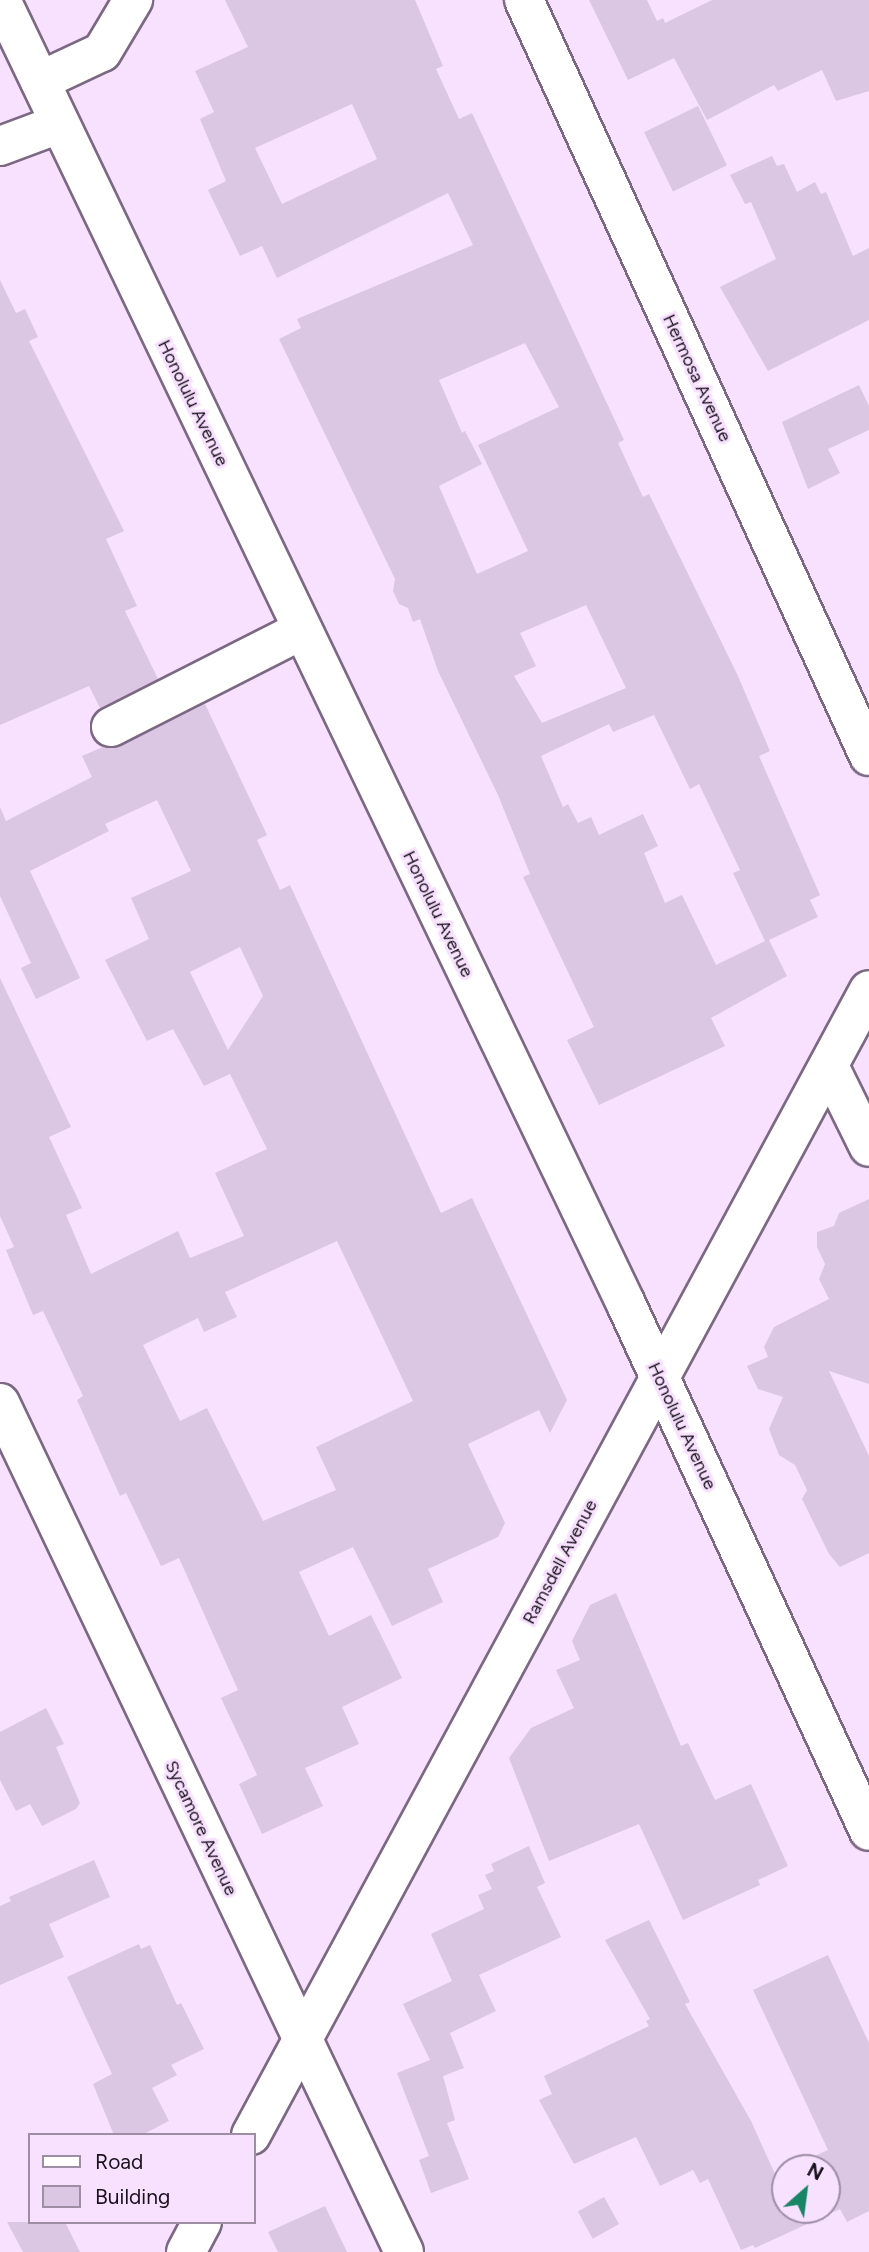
<!DOCTYPE html>
<style>
body{margin:0}
#map{position:relative;width:869px;height:2252px;overflow:hidden;background:#f7e1ff;font-family:Figtree,sans-serif}
div>[style]{position:absolute}
.building>*{inset:0;background:#dbc6e3;transform-origin:0 0}
.roads{filter:drop-shadow(2px 0 #7b6882) drop-shadow(-2px 0 #7b6882) drop-shadow(0 2px #7b6882) drop-shadow(0 -2px #7b6882)}
.minor>*{height:38px;margin:-19px;padding:0 19px;transform-origin:19px;border-radius:19px;background:#fff}
span{translate:-50% -50%;white-space:nowrap;text-align:center;line-height:1.15;-webkit-text-stroke:6px #f7e1ff;paint-order:stroke}
.street-label{font-size:18px;color:#19111b}
.legend{position:absolute;left:28px;top:2133px;width:228px;height:91px;box-sizing:border-box;background:#f7e1ff;border:2px solid #9e8ea4;margin:0;padding:9px 12px;list-style:none;font-size:21px;color:#19111b}
.legend li{display:flex;align-items:center;gap:14px;height:35px}
.legend b{width:35px;border:2px solid #9e8ea4}
.north{position:absolute;left:771px;top:2154px;width:70px;height:70px;box-sizing:border-box;background:#f7e1ff;border:2px solid #9e8ea4;border-radius:50%;rotate:28deg;font-size:19px;font-weight:700;line-height:28px;text-align:center;color:#19111b}
.north::after{content:'';display:block;margin:auto;width:24px;height:32px;background:#168665;clip-path:polygon(50% 0,100% 100%,50% 72%,0 100%)}
</style>
<div id="map">
<div class="building">
<i style="clip-path:polygon(evenodd,225px 0,415px 0,443px 66px,436px 69px,459px 119px,472px 113px,624px 440px,618px 443px,643px 497px,649px 494px,738px 676px,770px 751px,759px 756px,820px 895px,810px 900px,818px 917px,769px 940px,787px 976px,711px 1018px,725px 1046px,599px 1105px,567px 1040px,594px 1027px,523px 877px,530px 874px,498px 795px,438px 671px,420px 619px,413px 622px,408px 608px,399px 604px,393px 591px,395px 579px,279px 339px,301px 328px,297px 319px,473px 245px,448px 193px,277px 278px,262px 246px,240px 256px,208px 190px,226px 181px,200px 119px,214px 112px,195px 71px,248px 47px,225px 0,352px 104px,377px 159px,282px 204px,255px 148px,352px 104px,225px 0,525px 343px,559px 407px,478px 445px,528px 551px,477px 574px,439px 486px,482px 464px,465px 431px,462px 433px,439px 380px,525px 343px,225px 0,586px 605px,626px 688px,542px 723px,514px 676px,536px 666px,520px 633px,586px 605px,225px 0,654px 715px,690px 789px,699px 784px,740px 870px,733px 873px,765px 941px,716px 965px,682px 895px,665px 903px,644px 853px,658px 846px,643px 814px,599px 835px,591px 817px,578px 823px,568px 804px,563px 807px,541px 756px,609px 724px,613px 732px,654px 715px)"></i>
<i style="clip-path:polygon(589px 0,647px 0,657px 21px,663px 18px,665px 23px,712px 0,869px 0,869px 91px,836px 101px,822px 70px,778px 91px,774px 85px,707px 120px,674px 58px,628px 80px)"></i>
<i style="left:698px;top:106px;width:66px;height:60px;rotate:64deg"></i>
<i style="clip-path:polygon(772px 156px,777px 166px,784px 164px,797px 192px,815px 182px,821px 194px,826px 192px,853px 256px,869px 248px,869px 320px,768px 371px,720px 287px,776px 259px,751px 202px,745px 204px,730px 175px)"></i>
<i style="clip-path:polygon(0 280px,16px 313px,25px 309px,38px 337px,29px 341px,124px 531px,106px 539px,137px 606px,125px 611px,158px 679px,100px 708px,89px 686px,0 725px)"></i>
<i style="clip-path:polygon(859px 385px,869px 406px,869px 430px,828px 449px,840px 473px,808px 489px,782px 422px)"></i>
<i style="clip-path:polygon(evenodd,205px 704px,267px 835px,257px 840px,280px 890px,290px 885px,441px 1213px,472px 1198px,567px 1400px,550px 1433px,539px 1410px,468px 1444px,505px 1523px,498px 1537px,428px 1569px,443px 1602px,392px 1626px,353px 1547px,299px 1572px,329px 1636px,371px 1615px,402px 1678px,342px 1707px,359px 1744px,305px 1768px,323px 1806px,262px 1834px,239px 1784px,257px 1775px,221px 1698px,238px 1690px,179px 1558px,161px 1566px,126px 1493px,120px 1496px,77px 1400px,83px 1396px,43px 1311px,33px 1315px,6px 1250px,14px 1247px,0 1216px,0 978px,71px 1127px,49px 1137px,82px 1208px,66px 1215px,91px 1274px,178px 1231px,190px 1258px,244px 1236px,215px 1173px,267px 1149px,230px 1074px,204px 1086px,173px 1029px,147px 1041px,105px 960px,149px 939px,131px 898px,191px 871px,157px 800px,105px 824px,109px 831px,30px 871px,80px 978px,36px 999px,21px 968px,31px 963px,0 896px,0 807px,6px 821px,92px 777px,82px 756px,103px 747px,121px 746px,205px 704px,240px 947px,263px 996px,228px 1050px,190px 972px,240px 947px,205px 704px,337px 1241px,413px 1401px,316px 1447px,336px 1490px,263px 1521px,207px 1408px,180px 1421px,143px 1345px,198px 1318px,204px 1332px,237px 1317px,225px 1292px,337px 1241px)"></i>
<i style="clip-path:polygon(869px 1199px,869px 1384px,829px 1371px,869px 1456px,869px 1553px,840px 1567px,829px 1554px,802px 1499px,807px 1490px,795px 1465px,779px 1455px,769px 1429px,783px 1397px,758px 1389px,747px 1366px,768px 1357px,764px 1347px,774px 1327px,829px 1299px,819px 1279px,825px 1264px,817px 1247px,817px 1232px,834px 1226px,839px 1213px)"></i>
<i style="clip-path:polygon(616px 1593px,681px 1746px,688px 1743px,715px 1800px,751px 1784px,788px 1866px,758px 1880px,760px 1885px,683px 1920px,639px 1824px,549px 1861px,509px 1758px,531px 1728px,574px 1708px,556px 1670px,580px 1660px,572px 1641px,590px 1605px)"></i>
<i style="clip-path:polygon(46px 1708px,64px 1744px,56px 1747px,80px 1803px,76px 1809px,42px 1826px,30px 1804px,16px 1811px,0 1780px,0 1732px)"></i>
<i style="clip-path:polygon(529px 1846px,545px 1883px,537px 1887px,561px 1937px,479px 1975px,496px 2011px,450px 2033px,464px 2068px,443px 2076px,455px 2120px,447px 2123px,469px 2179px,431px 2193px,419px 2160px,429px 2156px,397px 2073px,430px 2060px,403px 2004px,452px 1981px,431px 1934px,484px 1909px,478px 1895px,492px 1889px,485px 1875px,494px 1871px,491px 1864px)"></i>
<i style="clip-path:polygon(94px 1860px,110px 1897px,49px 1924px,64px 1957px,0 1985px,0 1906px,11px 1901px,9px 1897px)"></i>
<i style="clip-path:polygon(649px 1920px,690px 2002px,685px 2004px,751px 2121px,775px 2174px,785px 2170px,785px 2210px,827px 2210px,827px 2168px,788px 2168px,828px 2150px,753px 1990px,828px 1955px,869px 2043px,869px 2211px,847px 2222px,840px 2209px,755px 2248px,753px 2245px,741px 2250px,708px 2179px,700px 2183px,693px 2170px,660px 2186px,636px 2137px,574px 2164px,539px 2100px,552px 2094px,544px 2076px,649px 2026px,646px 2021px,650px 2019px,605px 1940px)"></i>
<i style="clip-path:polygon(139px 1944px,141px 1949px,150px 1945px,177px 2005px,181px 2003px,204px 2049px,171px 2065px,177px 2075px,152px 2088px,169px 2121px,142px 2135px,114px 2135px,93px 2084px,112px 2074px,67px 1977px)"></i>
<i style="left:604px;top:2197px;width:31px;height:30px;rotate:61deg"></i>
<i style="clip-path:polygon(325px 2206px,347px 2252px,278px 2252px,268px 2232px)"></i>
<i style="clip-path:polygon(7px 2222px,65px 2222px,80px 2252px,23px 2252px)"></i>
</div>
<div class="roads">
<div class="minor">
<i style="left:1px;top:0;width:1446px;rotate:64.39deg"></i>
<i style="left:626px;top:1304px;width:580px;rotate:65.25deg"></i>
<i style="left:524px;top:0;width:831px;rotate:65.47deg"></i>
<i style="left:40px;top:81px;width:68px;rotate:-25.1deg"></i>
<i style="left:102px;top:52px;width:61px;rotate:-59.2deg"></i>
<i style="left:0;top:146px;width:63px;rotate:-20.4deg"></i>
<i style="left:111px;top:727px;width:214px;rotate:-26.9deg"></i>
<i style="left:829px;top:1066px;width:90px;rotate:63.7deg"></i>
<i style="left:0;top:1403px;width:940px;rotate:64.55deg"></i>
<i style="left:251px;top:2135px;width:1301px;rotate:-61.64deg"></i>
<i style="left:186px;top:2252px;width:34px;rotate:-62deg"></i>
</div>
</div>
<div class="street-label">
<span style="left:697px;top:378px;rotate:65deg">Hermosa Avenue</span>
<span style="left:193px;top:403px;rotate:64deg">Honolulu Avenue</span>
<span style="left:438px;top:914px;rotate:64deg">Honolulu Avenue</span>
<span style="left:682px;top:1426px;rotate:65deg">Honolulu Avenue</span>
<span style="left:560px;top:1562px;rotate:-62deg">Ramsdell Avenue</span>
<span style="left:201px;top:1828px;rotate:65deg">Sycamore Avenue</span>
</div>
<ul class="legend">
<li><b style="height:9px;background:#fff"></b>Road</li>
<li><b style="height:19px;background:#dbc6e3"></b>Building</li>
</ul>
<div class="north">N</div>
</div>
